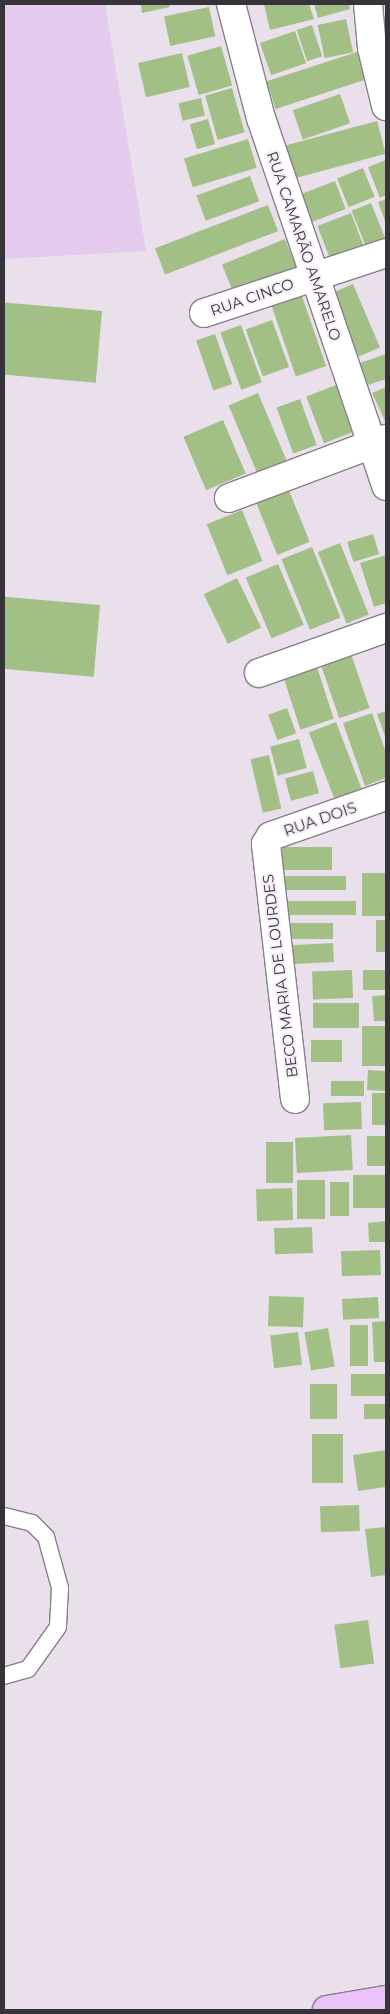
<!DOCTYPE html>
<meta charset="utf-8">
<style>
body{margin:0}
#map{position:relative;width:390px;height:2014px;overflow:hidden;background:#e9e0ec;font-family:Montserrat,sans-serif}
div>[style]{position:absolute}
.green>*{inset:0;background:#e4caed}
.building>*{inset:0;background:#a2c086;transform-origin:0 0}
.roads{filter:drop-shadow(1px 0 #877f8a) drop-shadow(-1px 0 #877f8a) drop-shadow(0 1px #877f8a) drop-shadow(0 -1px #877f8a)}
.lane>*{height:16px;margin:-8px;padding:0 8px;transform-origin:8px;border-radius:8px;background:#fff}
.street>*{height:28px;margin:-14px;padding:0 14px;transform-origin:14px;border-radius:14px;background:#fff}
.highway>*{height:28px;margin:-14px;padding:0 14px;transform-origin:14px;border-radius:14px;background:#ecc2fb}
span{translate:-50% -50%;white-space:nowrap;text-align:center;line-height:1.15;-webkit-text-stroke:4px #f6eef9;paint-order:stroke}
.street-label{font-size:15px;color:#373439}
.frame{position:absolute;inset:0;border:5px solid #373439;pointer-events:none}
</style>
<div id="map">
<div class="green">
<i style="clip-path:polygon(4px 4px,105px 4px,146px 251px,4px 259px)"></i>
</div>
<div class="building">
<i style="clip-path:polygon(141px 4px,169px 4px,170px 7px,142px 13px)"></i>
<i style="clip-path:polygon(264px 4px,309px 4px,314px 19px,270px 30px)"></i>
<i style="clip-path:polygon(314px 4px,349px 4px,350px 9px,318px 18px)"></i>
<i style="left:209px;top:7px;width:30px;height:46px;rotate:78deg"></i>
<i style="left:346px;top:19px;width:34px;height:29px;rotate:78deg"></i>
<i style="left:312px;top:25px;width:33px;height:16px;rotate:72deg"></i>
<i style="left:295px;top:31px;width:34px;height:37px;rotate:71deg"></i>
<i style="left:221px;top:46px;width:41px;height:35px;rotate:74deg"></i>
<i style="left:357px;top:52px;width:29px;height:95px;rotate:72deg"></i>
<i style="left:182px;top:53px;width:35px;height:45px;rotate:77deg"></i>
<i style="left:232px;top:88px;width:46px;height:28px;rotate:74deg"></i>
<i style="left:340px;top:94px;width:31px;height:50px;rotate:71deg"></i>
<i style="left:201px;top:98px;width:18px;height:23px;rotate:77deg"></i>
<i style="left:208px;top:119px;width:26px;height:19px;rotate:74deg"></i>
<i style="left:377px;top:121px;width:34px;height:94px;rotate:75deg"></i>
<i style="left:248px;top:139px;width:30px;height:67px;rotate:73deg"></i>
<i style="clip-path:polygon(386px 160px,386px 195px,380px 198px,368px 167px)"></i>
<i style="left:363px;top:168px;width:31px;height:28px;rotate:68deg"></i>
<i style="left:250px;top:176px;width:27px;height:57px;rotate:70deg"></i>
<i style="left:335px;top:181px;width:30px;height:39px;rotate:69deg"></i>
<i style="clip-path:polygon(386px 199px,386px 224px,378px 202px)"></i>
<i style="left:371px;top:203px;width:41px;height:21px;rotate:68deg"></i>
<i style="left:268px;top:205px;width:28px;height:121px;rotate:69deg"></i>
<i style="left:351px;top:213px;width:42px;height:36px;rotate:69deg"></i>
<i style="left:285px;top:239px;width:31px;height:68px;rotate:68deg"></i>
<i style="left:353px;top:284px;width:69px;height:23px;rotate:67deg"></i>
<i style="left:302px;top:296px;width:74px;height:32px;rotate:71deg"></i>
<i style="left:102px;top:311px;width:72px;height:98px;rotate:95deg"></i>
<i style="left:272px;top:320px;width:50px;height:28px;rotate:70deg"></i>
<i style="left:241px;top:325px;width:61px;height:22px;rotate:70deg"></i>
<i style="left:215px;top:334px;width:53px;height:20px;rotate:71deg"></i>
<i style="clip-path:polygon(386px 354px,386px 379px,368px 385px,360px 363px)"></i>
<i style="left:336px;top:385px;width:50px;height:32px;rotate:69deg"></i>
<i style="clip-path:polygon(386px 387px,386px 423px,372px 393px)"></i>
<i style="left:258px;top:393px;width:73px;height:32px;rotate:67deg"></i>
<i style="left:300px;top:399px;width:49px;height:25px;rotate:70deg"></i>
<i style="left:223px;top:420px;width:58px;height:43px;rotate:67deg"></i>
<i style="left:288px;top:488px;width:58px;height:35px;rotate:68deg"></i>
<i style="left:242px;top:510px;width:55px;height:38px;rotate:68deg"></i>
<i style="left:373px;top:534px;width:21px;height:27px;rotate:73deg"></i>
<i style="left:340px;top:543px;width:77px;height:24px;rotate:68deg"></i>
<i style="left:312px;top:547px;width:76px;height:33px;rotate:68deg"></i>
<i style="clip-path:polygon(386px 555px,386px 603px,374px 607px,360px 563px)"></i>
<i style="left:278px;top:564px;width:66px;height:35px;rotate:67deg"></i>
<i style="left:237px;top:578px;width:55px;height:37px;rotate:64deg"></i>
<i style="left:100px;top:605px;width:72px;height:96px;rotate:95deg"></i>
<i style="left:351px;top:654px;width:57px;height:32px;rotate:71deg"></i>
<i style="left:314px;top:658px;width:64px;height:35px;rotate:72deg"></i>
<i style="left:287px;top:708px;width:27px;height:20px;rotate:70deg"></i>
<i style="clip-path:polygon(386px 711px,386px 739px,377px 714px)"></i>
<i style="clip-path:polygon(372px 713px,386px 753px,386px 778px,365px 786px,343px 723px)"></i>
<i style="left:336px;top:722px;width:77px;height:29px;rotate:69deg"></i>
<i style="left:299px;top:739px;width:30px;height:30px;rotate:75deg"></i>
<i style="left:269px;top:755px;width:55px;height:19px;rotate:77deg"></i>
<i style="left:313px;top:771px;width:23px;height:29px;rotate:75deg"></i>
<i style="left:282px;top:847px;width:50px;height:23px"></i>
<i style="left:386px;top:873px;width:43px;height:24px;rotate:90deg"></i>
<i style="left:346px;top:876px;width:14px;height:70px;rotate:90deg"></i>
<i style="left:356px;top:901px;width:14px;height:72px;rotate:90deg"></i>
<i style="left:386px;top:920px;width:32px;height:10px;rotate:90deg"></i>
<i style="left:291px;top:923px;width:42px;height:16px"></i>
<i style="left:333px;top:943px;width:19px;height:43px;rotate:87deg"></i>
<i style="left:352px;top:970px;width:28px;height:40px;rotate:88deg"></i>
<i style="left:386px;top:970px;width:20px;height:23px;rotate:90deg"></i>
<i style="clip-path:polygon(386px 995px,386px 1021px,374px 1021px,372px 996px)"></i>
<i style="left:359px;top:1003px;width:25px;height:46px;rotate:90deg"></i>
<i style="left:386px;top:1026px;width:40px;height:24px;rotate:90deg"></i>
<i style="left:311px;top:1040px;width:31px;height:22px"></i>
<i style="left:368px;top:1070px;width:18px;height:20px;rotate:3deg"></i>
<i style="left:331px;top:1081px;width:33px;height:15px"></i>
<i style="left:372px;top:1093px;width:14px;height:32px"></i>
<i style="left:361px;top:1102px;width:27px;height:38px;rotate:88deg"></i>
<i style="left:351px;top:1135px;width:35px;height:56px;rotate:87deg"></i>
<i style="left:386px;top:1136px;width:30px;height:19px;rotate:90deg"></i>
<i style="left:266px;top:1142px;width:27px;height:41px"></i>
<i style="left:386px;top:1175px;width:33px;height:33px;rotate:90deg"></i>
<i style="left:297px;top:1180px;width:28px;height:39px"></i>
<i style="left:330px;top:1182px;width:19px;height:34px"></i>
<i style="left:292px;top:1188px;width:32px;height:36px;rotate:88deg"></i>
<i style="clip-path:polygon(386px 1221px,386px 1242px,369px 1242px,368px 1223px)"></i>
<i style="left:312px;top:1227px;width:26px;height:38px;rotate:88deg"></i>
<i style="left:380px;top:1250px;width:25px;height:39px;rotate:88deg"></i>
<i style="left:269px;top:1296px;width:35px;height:30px;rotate:2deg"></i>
<i style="left:378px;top:1297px;width:21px;height:36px;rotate:87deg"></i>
<i style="clip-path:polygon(386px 1321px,386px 1362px,374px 1362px,372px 1322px)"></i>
<i style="left:350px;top:1325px;width:18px;height:41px"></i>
<i style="left:328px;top:1328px;width:39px;height:24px;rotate:80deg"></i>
<i style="left:298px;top:1332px;width:33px;height:28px;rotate:83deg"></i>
<i style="left:386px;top:1374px;width:22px;height:35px;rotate:90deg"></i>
<i style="left:310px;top:1384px;width:27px;height:35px"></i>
<i style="left:386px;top:1404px;width:15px;height:22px;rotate:90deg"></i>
<i style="left:312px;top:1434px;width:31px;height:49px"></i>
<i style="clip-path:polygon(386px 1450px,386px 1487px,358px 1491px,353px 1455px)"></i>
<i style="left:359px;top:1505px;width:26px;height:39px;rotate:88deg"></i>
<i style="clip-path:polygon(386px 1527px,386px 1575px,371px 1577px,365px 1529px)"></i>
<i style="left:368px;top:1620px;width:44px;height:34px;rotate:82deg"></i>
</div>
<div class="roads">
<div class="lane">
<i style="left:4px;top:1516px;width:29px;rotate:14deg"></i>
<i style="left:32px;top:1523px;width:20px;rotate:45deg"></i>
<i style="left:46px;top:1537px;width:53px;rotate:74.6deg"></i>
<i style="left:60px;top:1588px;width:39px;rotate:93deg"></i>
<i style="left:58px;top:1627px;width:52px;rotate:125.5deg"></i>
<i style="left:28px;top:1669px;width:25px;rotate:164deg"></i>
</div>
<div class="street">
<i style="left:231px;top:4px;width:118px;rotate:75.3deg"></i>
<i style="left:261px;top:118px;width:389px;rotate:71.2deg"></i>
<i style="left:368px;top:4px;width:44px;rotate:84.8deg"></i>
<i style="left:372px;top:48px;width:60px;rotate:76.4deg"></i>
<i style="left:204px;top:313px;width:192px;rotate:-18.2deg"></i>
<i style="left:229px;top:498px;width:168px;rotate:-20.6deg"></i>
<i style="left:259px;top:673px;width:135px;rotate:-19.5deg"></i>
<i style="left:295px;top:1099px;width:257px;rotate:-96.5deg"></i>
<i style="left:266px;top:844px;width:9px;rotate:-58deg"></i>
<i style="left:271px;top:836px;width:122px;rotate:-19.2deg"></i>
</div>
<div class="highway">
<i style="left:327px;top:2010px;width:60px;rotate:-9.6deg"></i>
</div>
</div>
<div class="street-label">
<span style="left:304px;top:246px;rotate:71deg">RUA CAMARÃO AMARELO</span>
<span style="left:252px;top:297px;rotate:-19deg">RUA CINCO</span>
<span style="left:320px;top:819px;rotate:-19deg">RUA DOIS</span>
<span style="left:280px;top:976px;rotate:-97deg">BECO MARIA DE LOURDES</span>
</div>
<div class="frame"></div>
</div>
